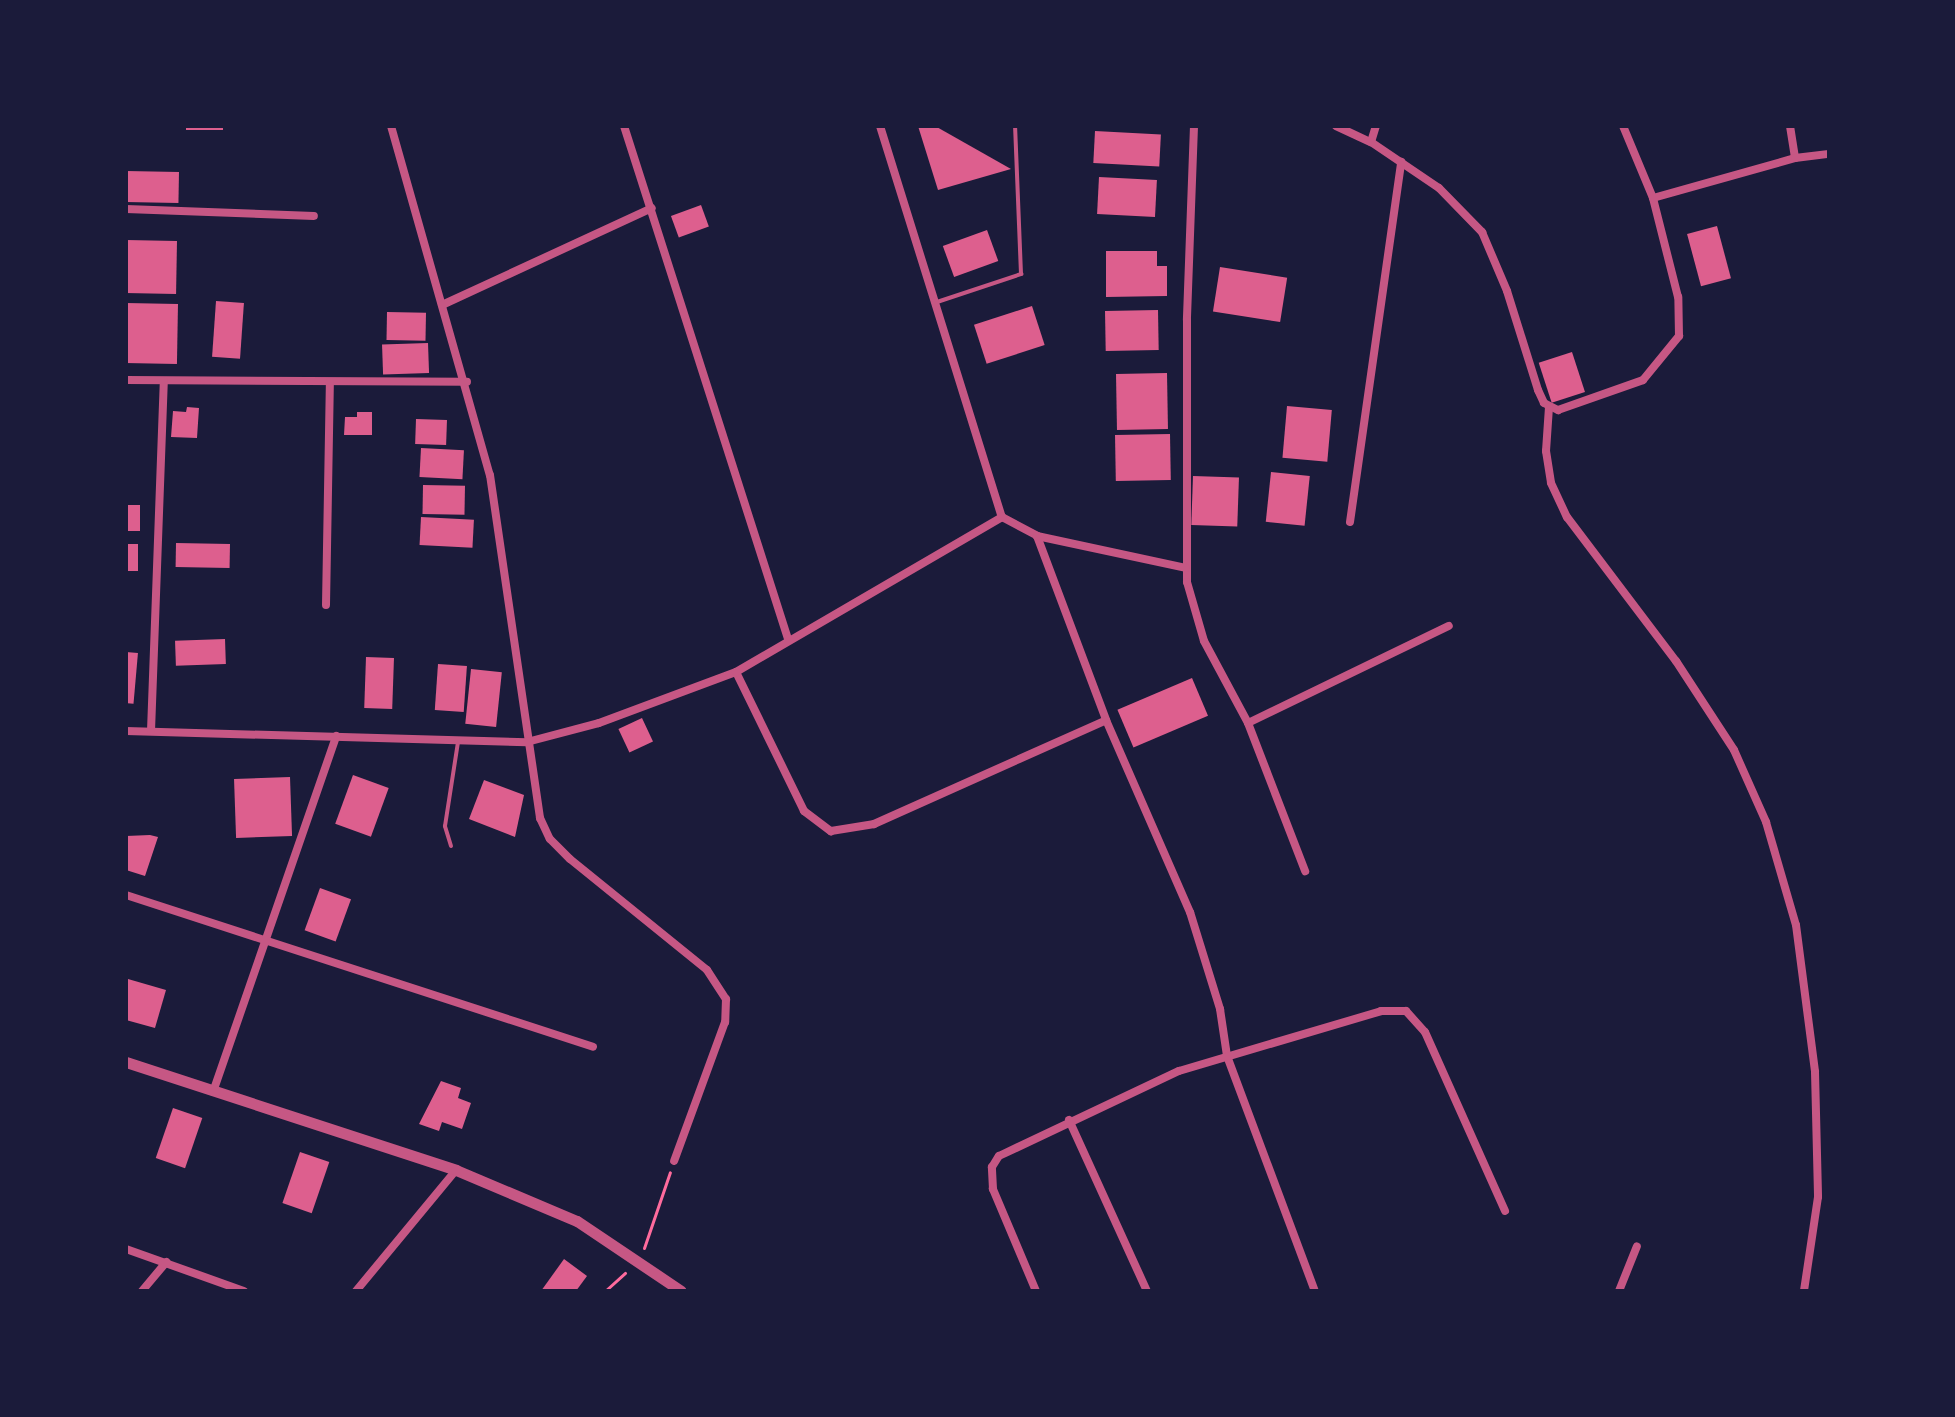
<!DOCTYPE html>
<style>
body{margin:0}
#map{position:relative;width:1955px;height:1417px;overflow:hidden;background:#1b1b3a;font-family:"IBM Plex Serif",serif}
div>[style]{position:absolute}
.building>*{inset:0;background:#dd5f8e;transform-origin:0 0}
.path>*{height:3px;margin:-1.5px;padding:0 1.5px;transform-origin:1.5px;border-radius:1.5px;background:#ff6b9d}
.service>*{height:4px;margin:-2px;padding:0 2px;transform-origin:2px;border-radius:2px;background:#c65784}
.minor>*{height:8px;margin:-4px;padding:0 4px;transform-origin:4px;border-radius:4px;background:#c65784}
.tertiary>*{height:11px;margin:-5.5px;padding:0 5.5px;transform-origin:5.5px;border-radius:5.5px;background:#c65784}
span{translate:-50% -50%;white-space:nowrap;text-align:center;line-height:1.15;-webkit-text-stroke:8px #1b1b3a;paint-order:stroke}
.frame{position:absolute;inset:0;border:128px solid #1b1b3a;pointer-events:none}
</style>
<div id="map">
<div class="building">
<i style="left:186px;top:126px;width:37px;height:4px"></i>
<i style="clip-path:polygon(918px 126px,935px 126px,1011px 169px,938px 190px)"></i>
<i style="left:1095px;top:131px;width:66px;height:32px;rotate:3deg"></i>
<i style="left:126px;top:171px;width:53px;height:31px;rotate:1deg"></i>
<i style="left:1099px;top:177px;width:58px;height:37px;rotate:3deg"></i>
<i style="left:701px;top:205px;width:23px;height:32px;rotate:70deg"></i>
<i style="left:1717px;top:226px;width:54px;height:31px;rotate:75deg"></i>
<i style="left:987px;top:230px;width:33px;height:47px;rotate:70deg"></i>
<i style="left:126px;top:240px;width:51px;height:53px;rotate:1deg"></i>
<i style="clip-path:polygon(1106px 251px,1157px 251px,1157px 266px,1167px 266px,1167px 296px,1106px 297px)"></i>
<i style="left:1220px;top:267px;width:68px;height:45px;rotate:9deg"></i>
<i style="left:216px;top:301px;width:28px;height:56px;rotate:4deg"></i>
<i style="left:126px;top:303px;width:52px;height:60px;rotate:1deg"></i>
<i style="left:1032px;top:306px;width:41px;height:61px;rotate:72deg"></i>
<i style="left:1158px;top:310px;width:40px;height:53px;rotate:89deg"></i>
<i style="left:387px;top:312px;width:39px;height:28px;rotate:1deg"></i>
<i style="left:428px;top:343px;width:30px;height:46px;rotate:88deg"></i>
<i style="left:1572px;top:352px;width:42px;height:35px;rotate:72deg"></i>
<i style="left:1167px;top:373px;width:56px;height:51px;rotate:89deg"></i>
<i style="left:1287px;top:406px;width:45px;height:52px;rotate:5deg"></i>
<i style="clip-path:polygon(187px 407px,199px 408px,197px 438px,171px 437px,173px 411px,186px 412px)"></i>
<i style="clip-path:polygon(357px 412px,372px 412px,372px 435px,344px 435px,345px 417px,357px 417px)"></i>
<i style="left:416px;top:419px;width:31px;height:25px;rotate:2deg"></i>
<i style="left:1170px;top:434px;width:46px;height:55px;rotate:89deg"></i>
<i style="left:421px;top:448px;width:43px;height:29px;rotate:3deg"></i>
<i style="left:1271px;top:472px;width:39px;height:50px;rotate:6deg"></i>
<i style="left:1193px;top:476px;width:46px;height:49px;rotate:2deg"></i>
<i style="left:423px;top:485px;width:42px;height:29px;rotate:1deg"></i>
<i style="left:126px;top:505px;width:14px;height:26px"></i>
<i style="left:421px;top:517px;width:53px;height:28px;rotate:3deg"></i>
<i style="left:176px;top:543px;width:54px;height:24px;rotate:1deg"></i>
<i style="left:126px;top:544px;width:12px;height:27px"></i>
<i style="left:225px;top:639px;width:25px;height:50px;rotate:88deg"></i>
<i style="left:126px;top:652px;width:12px;height:51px;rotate:5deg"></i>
<i style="left:366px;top:657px;width:28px;height:51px;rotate:2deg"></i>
<i style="left:438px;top:664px;width:29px;height:46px;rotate:4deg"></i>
<i style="left:471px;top:669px;width:31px;height:55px;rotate:6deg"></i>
<i style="left:1192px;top:678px;width:41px;height:81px;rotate:67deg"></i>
<i style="left:642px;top:718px;width:26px;height:26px;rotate:65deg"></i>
<i style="left:353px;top:775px;width:38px;height:52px;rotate:20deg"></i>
<i style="left:290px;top:777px;width:59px;height:56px;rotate:88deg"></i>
<i style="clip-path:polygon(484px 780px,524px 795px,515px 837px,469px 819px)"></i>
<i style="clip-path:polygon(150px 835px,158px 837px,145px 876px,126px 870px,126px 836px)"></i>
<i style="left:320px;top:888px;width:33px;height:45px;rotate:20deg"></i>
<i style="clip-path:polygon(128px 979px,166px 990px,155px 1028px,126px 1020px)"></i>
<i style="clip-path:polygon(441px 1081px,461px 1088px,458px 1098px,471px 1103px,462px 1129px,442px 1122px,439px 1131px,419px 1124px)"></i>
<i style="left:173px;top:1108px;width:31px;height:53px;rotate:19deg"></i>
<i style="left:300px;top:1152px;width:31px;height:54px;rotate:19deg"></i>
<i style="clip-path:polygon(564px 1259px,587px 1276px,576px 1291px,541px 1291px)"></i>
</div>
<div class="path">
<i style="left:644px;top:1248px;width:80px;rotate:-71.1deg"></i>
<i style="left:605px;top:1291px;width:27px;rotate:-42deg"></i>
</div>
<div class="service">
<i style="left:937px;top:302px;width:89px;rotate:-18.4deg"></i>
<i style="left:1021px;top:274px;width:148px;rotate:-92.3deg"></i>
<i style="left:451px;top:846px;width:21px;rotate:-107deg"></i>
<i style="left:445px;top:826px;width:85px;rotate:-81.2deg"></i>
</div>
<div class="minor">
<i style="left:391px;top:126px;width:363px;rotate:74.2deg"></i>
<i style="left:490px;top:475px;width:347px;rotate:81.7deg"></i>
<i style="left:540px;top:818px;width:23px;rotate:65deg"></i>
<i style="left:550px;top:839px;width:28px;rotate:45deg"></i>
<i style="left:570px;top:859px;width:176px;rotate:39deg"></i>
<i style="left:707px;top:970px;width:35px;rotate:57deg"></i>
<i style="left:726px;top:999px;width:23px;rotate:92deg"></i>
<i style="left:725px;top:1022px;width:148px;rotate:110.1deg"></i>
<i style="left:624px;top:126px;width:539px;rotate:72.27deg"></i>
<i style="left:880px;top:126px;width:410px;rotate:72.7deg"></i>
<i style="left:1002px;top:517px;width:40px;rotate:28deg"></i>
<i style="left:1037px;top:536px;width:197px;rotate:69.4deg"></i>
<i style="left:1106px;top:720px;width:210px;rotate:66.4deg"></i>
<i style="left:1190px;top:912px;width:102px;rotate:72.8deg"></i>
<i style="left:1220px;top:1009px;width:48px;rotate:81.5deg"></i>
<i style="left:1227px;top:1056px;width:251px;rotate:69.5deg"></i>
<i style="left:1194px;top:126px;width:194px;rotate:92.1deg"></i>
<i style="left:1187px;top:320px;width:262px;rotate:90deg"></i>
<i style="left:1187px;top:582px;width:61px;rotate:73.9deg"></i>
<i style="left:1204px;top:641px;width:93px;rotate:61.8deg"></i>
<i style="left:1248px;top:723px;width:159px;rotate:68.9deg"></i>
<i style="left:1336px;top:126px;width:38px;rotate:25deg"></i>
<i style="left:1371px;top:142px;width:82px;rotate:34.1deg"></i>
<i style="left:1439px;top:188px;width:62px;rotate:45.7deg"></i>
<i style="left:1482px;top:232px;width:64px;rotate:67deg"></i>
<i style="left:1507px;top:291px;width:104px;rotate:72.6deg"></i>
<i style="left:1538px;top:390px;width:14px;rotate:65deg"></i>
<i style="left:1544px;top:403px;width:16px;rotate:27deg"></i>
<i style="left:1558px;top:410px;width:90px;rotate:-19.4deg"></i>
<i style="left:1643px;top:380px;width:57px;rotate:-50.7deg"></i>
<i style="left:1679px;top:336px;width:39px;rotate:-91deg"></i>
<i style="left:1678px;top:297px;width:102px;rotate:-104.2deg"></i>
<i style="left:1653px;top:198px;width:78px;rotate:-112.6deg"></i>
<i style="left:1790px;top:126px;width:32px;rotate:81deg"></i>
<i style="left:1371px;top:142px;width:17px;rotate:-73deg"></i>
<i style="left:1653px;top:198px;width:148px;rotate:-15.7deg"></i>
<i style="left:1795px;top:158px;width:34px;rotate:-7deg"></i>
<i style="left:126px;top:209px;width:188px;rotate:2.1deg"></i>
<i style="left:442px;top:305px;width:231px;rotate:-24.8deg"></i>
<i style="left:126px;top:380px;width:341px;rotate:0.3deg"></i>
<i style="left:1549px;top:407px;width:44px;rotate:93.9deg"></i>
<i style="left:1546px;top:451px;width:32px;rotate:81deg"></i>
<i style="left:1551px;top:483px;width:38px;rotate:65deg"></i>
<i style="left:1567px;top:517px;width:181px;rotate:52.9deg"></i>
<i style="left:1676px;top:661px;width:106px;rotate:56.9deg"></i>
<i style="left:1734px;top:750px;width:79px;rotate:66deg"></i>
<i style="left:1766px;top:822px;width:107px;rotate:73.8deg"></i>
<i style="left:1796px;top:925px;width:148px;rotate:82.6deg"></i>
<i style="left:1815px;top:1072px;width:125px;rotate:88.6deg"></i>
<i style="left:1818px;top:1197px;width:95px;rotate:98.5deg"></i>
<i style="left:1350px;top:522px;width:364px;rotate:-81.9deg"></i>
<i style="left:1037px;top:536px;width:152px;rotate:12.1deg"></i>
<i style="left:326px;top:605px;width:223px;rotate:-89deg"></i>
<i style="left:736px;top:672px;width:155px;rotate:63.9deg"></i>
<i style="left:804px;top:811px;width:34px;rotate:37deg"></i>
<i style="left:831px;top:831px;width:44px;rotate:-9.2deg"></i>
<i style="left:874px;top:824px;width:254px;rotate:-24.1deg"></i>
<i style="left:1248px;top:723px;width:223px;rotate:-25.8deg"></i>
<i style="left:126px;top:731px;width:401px;rotate:1.6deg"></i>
<i style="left:527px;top:742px;width:74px;rotate:-14.8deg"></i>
<i style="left:599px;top:723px;width:146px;rotate:-20.4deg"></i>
<i style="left:736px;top:672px;width:308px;rotate:-30.2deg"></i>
<i style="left:151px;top:731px;width:350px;rotate:-87.9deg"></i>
<i style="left:126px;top:895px;width:491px;rotate:18deg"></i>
<i style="left:213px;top:1092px;width:377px;rotate:-70.9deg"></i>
<i style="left:1069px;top:1120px;width:188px;rotate:65.5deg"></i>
<i style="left:126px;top:1249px;width:125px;rotate:19.6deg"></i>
<i style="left:142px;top:1291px;width:38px;rotate:-50deg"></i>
<i style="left:356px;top:1291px;width:157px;rotate:-50.4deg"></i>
<i style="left:1036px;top:1291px;width:111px;rotate:-112.9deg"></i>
<i style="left:993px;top:1189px;width:22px;rotate:-93deg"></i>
<i style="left:992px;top:1167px;width:13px;rotate:-58deg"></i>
<i style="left:999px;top:1156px;width:199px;rotate:-25.3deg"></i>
<i style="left:1179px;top:1071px;width:211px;rotate:-16.5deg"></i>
<i style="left:1381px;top:1011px;width:25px"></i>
<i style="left:1406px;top:1011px;width:28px;rotate:48deg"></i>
<i style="left:1425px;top:1032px;width:196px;rotate:65.9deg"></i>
<i style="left:1619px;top:1291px;width:48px;rotate:-68.2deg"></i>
</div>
<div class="tertiary">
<i style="left:126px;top:1062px;width:347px;rotate:18.1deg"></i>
<i style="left:456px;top:1170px;width:131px;rotate:22.9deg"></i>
<i style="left:577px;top:1221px;width:125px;rotate:33.9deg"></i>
</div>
<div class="frame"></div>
</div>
